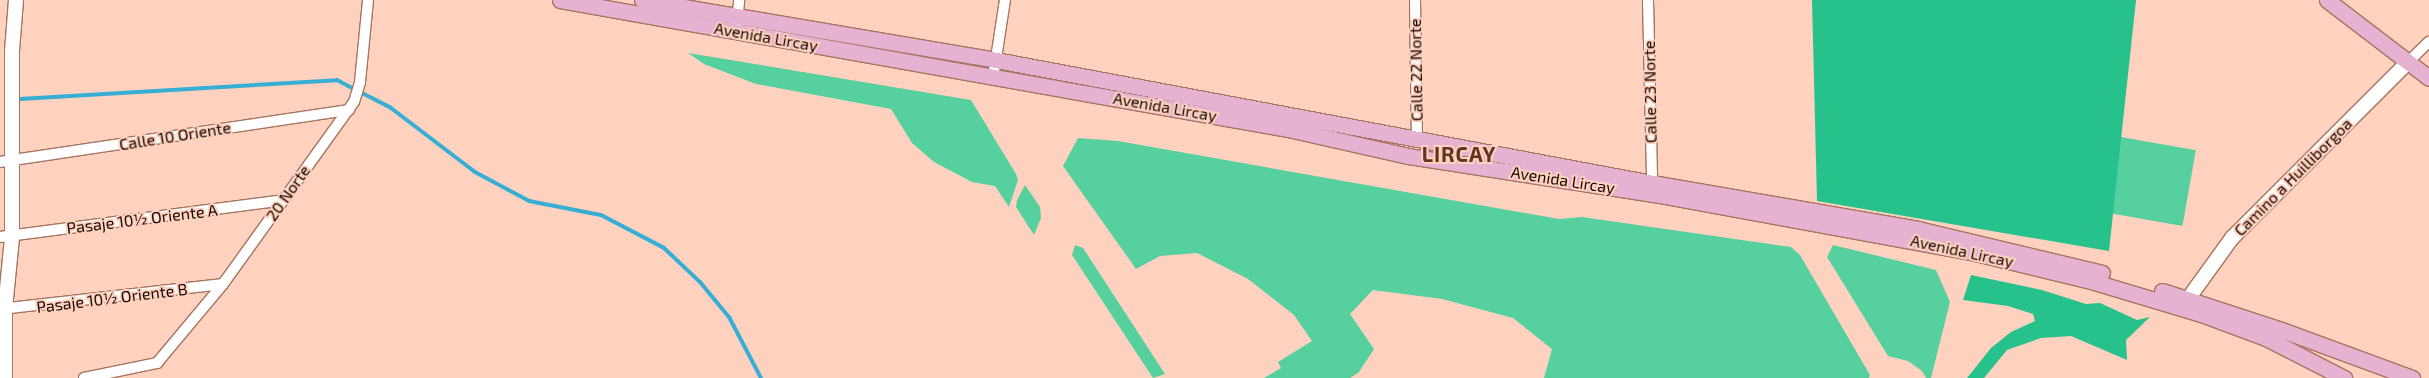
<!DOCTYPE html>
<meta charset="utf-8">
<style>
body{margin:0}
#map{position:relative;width:2429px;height:378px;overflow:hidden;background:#fed2bf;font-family:"Exo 2",sans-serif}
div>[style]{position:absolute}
.green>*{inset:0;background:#57d0a0;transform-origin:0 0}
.forest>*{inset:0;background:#27c18c}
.stream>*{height:4px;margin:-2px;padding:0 2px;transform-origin:2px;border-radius:2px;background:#37aed4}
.roads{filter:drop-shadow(1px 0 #a6745f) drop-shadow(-1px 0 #a6745f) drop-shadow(0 1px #a6745f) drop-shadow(0 -1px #a6745f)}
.street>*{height:10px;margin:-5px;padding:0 5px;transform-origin:5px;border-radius:5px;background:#fff}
.secondary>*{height:14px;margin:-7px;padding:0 7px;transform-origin:7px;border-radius:7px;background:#fff}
.primary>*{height:15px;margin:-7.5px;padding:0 7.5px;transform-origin:7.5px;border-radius:7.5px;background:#e6b2d1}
span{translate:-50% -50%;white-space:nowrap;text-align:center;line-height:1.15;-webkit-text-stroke:4px #fed2bf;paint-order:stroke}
.street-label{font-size:16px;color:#190702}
.district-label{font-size:21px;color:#613521;font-weight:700;letter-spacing:1px}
</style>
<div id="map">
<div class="green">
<i style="clip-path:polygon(688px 53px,971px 100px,1016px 174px,1018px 180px,1009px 207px,995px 186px,972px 182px,934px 162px,912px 143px,891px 109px,756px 84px,704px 64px)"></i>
<i style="left:2121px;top:137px;width:76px;height:77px;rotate:10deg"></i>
<i style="clip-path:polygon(1078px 138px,1118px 141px,1559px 219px,1582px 217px,1791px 247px,1800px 255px,1870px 375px,1869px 378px,1544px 378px,1552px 349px,1513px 318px,1442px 299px,1373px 290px,1350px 314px,1374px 349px,1359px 372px,1350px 378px,1264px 378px,1281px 368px,1278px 362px,1312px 341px,1294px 315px,1248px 279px,1197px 253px,1160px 256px,1136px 269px,1063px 166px)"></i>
<i style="clip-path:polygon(1025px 185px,1040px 207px,1041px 218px,1034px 235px,1016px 207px,1017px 200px)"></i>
<i style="clip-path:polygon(1075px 245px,1083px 248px,1165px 374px,1153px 378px,1072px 255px)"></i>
<i style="clip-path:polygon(1833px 245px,1936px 270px,1950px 302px,1931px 378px,1926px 378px,1922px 371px,1908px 361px,1888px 356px,1827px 257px)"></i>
</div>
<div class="forest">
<i style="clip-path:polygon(1812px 0,2136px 0,2109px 251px,1817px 201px)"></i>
<i style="clip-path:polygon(1971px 275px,2042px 290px,2086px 304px,2100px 303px,2137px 320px,2150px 317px,2126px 340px,2127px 360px,2071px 336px,2041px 338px,2007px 350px,1984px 378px,1967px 378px,1991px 348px,2011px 332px,2035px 321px,2033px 314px,2008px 306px,1963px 300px)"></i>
</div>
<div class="stream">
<i style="left:364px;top:94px;width:30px;rotate:27deg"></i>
<i style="left:391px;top:108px;width:106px;rotate:37.3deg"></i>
<i style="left:475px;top:172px;width:61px;rotate:28.2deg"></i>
<i style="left:529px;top:201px;width:73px;rotate:11deg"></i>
<i style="left:601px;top:215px;width:71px;rotate:27.6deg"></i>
<i style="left:664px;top:248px;width:50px;rotate:43.4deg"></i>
<i style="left:700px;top:282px;width:45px;rotate:50.4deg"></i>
<i style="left:729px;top:317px;width:69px;rotate:62.3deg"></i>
<i style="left:20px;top:99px;width:318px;rotate:-3.4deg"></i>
<i style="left:337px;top:80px;width:17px;rotate:28deg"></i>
</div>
<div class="roads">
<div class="street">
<i style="left:1415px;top:0;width:140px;rotate:89.2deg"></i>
<i style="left:1648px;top:0;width:183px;rotate:88.7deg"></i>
<i style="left:736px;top:31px;width:31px;rotate:-84deg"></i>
<i style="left:2408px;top:62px;width:29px;rotate:-44deg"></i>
<i style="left:993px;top:78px;width:79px;rotate:-81.3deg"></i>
<i style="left:0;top:162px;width:353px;rotate:-8.5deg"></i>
<i style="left:0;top:237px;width:286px;rotate:-7.4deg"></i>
<i style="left:0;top:309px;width:224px;rotate:-6.4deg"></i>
<i style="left:84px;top:378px;width:75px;rotate:-11.6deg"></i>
<i style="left:157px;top:363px;width:103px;rotate:-50.1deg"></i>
<i style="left:223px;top:284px;width:224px;rotate:-54.3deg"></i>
<i style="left:354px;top:102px;width:21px;rotate:-73deg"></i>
<i style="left:360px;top:82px;width:82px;rotate:-84.4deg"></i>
</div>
<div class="secondary">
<i style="left:2188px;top:299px;width:75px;rotate:-54.2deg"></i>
<i style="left:2232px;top:238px;width:249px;rotate:-45deg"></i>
<i style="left:5px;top:378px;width:69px;rotate:-90deg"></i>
<i style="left:5px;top:309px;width:72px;rotate:-84.4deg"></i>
<i style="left:12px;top:237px;width:186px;rotate:-90deg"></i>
<i style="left:12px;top:51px;width:51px;rotate:-85.5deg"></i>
</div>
<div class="primary">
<i style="left:560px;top:0;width:744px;rotate:10.06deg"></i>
<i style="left:1293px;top:130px;width:118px;rotate:12.7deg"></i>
<i style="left:1408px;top:156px;width:249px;rotate:8.8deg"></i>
<i style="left:1654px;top:194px;width:322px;rotate:10.4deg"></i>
<i style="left:1971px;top:252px;width:123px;rotate:13.6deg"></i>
<i style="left:2091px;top:281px;width:115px;rotate:16.7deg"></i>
<i style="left:2201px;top:314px;width:69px;rotate:20.3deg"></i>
<i style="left:2266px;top:338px;width:88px;rotate:27.1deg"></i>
<i style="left:642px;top:0;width:359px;rotate:9.6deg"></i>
<i style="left:996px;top:60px;width:667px;rotate:10.62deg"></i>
<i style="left:1652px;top:183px;width:270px;rotate:9.8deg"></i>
<i style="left:1918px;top:229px;width:189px;rotate:13.4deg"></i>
<i style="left:2327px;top:0;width:128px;rotate:37.4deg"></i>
<i style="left:2162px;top:291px;width:123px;rotate:18deg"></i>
<i style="left:2279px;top:329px;width:142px;rotate:20.2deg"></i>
</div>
</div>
<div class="street-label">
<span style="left:766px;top:37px;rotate:10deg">Avenida Lircay</span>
<span style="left:1416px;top:70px;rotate:-91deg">Calle 22 Norte</span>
<span style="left:1650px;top:92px;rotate:-91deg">Calle 23 Norte</span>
<span style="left:1165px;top:107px;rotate:10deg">Avenida Lircay</span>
<span style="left:175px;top:136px;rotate:-9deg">Calle 10 Oriente</span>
<span style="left:2293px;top:177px;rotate:-45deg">Camino a Huilliborgoa</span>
<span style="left:1563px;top:180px;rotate:9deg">Avenida Lircay</span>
<span style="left:288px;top:193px;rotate:-55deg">20 Norte</span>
<span style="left:142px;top:219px;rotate:-7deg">Pasaje 10½ Oriente A</span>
<span style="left:1962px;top:251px;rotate:12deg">Avenida Lircay</span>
<span style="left:112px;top:298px;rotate:-7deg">Pasaje 10½ Oriente B</span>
</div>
<div class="district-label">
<span style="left:1459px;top:154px">LIRCAY</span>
</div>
</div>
